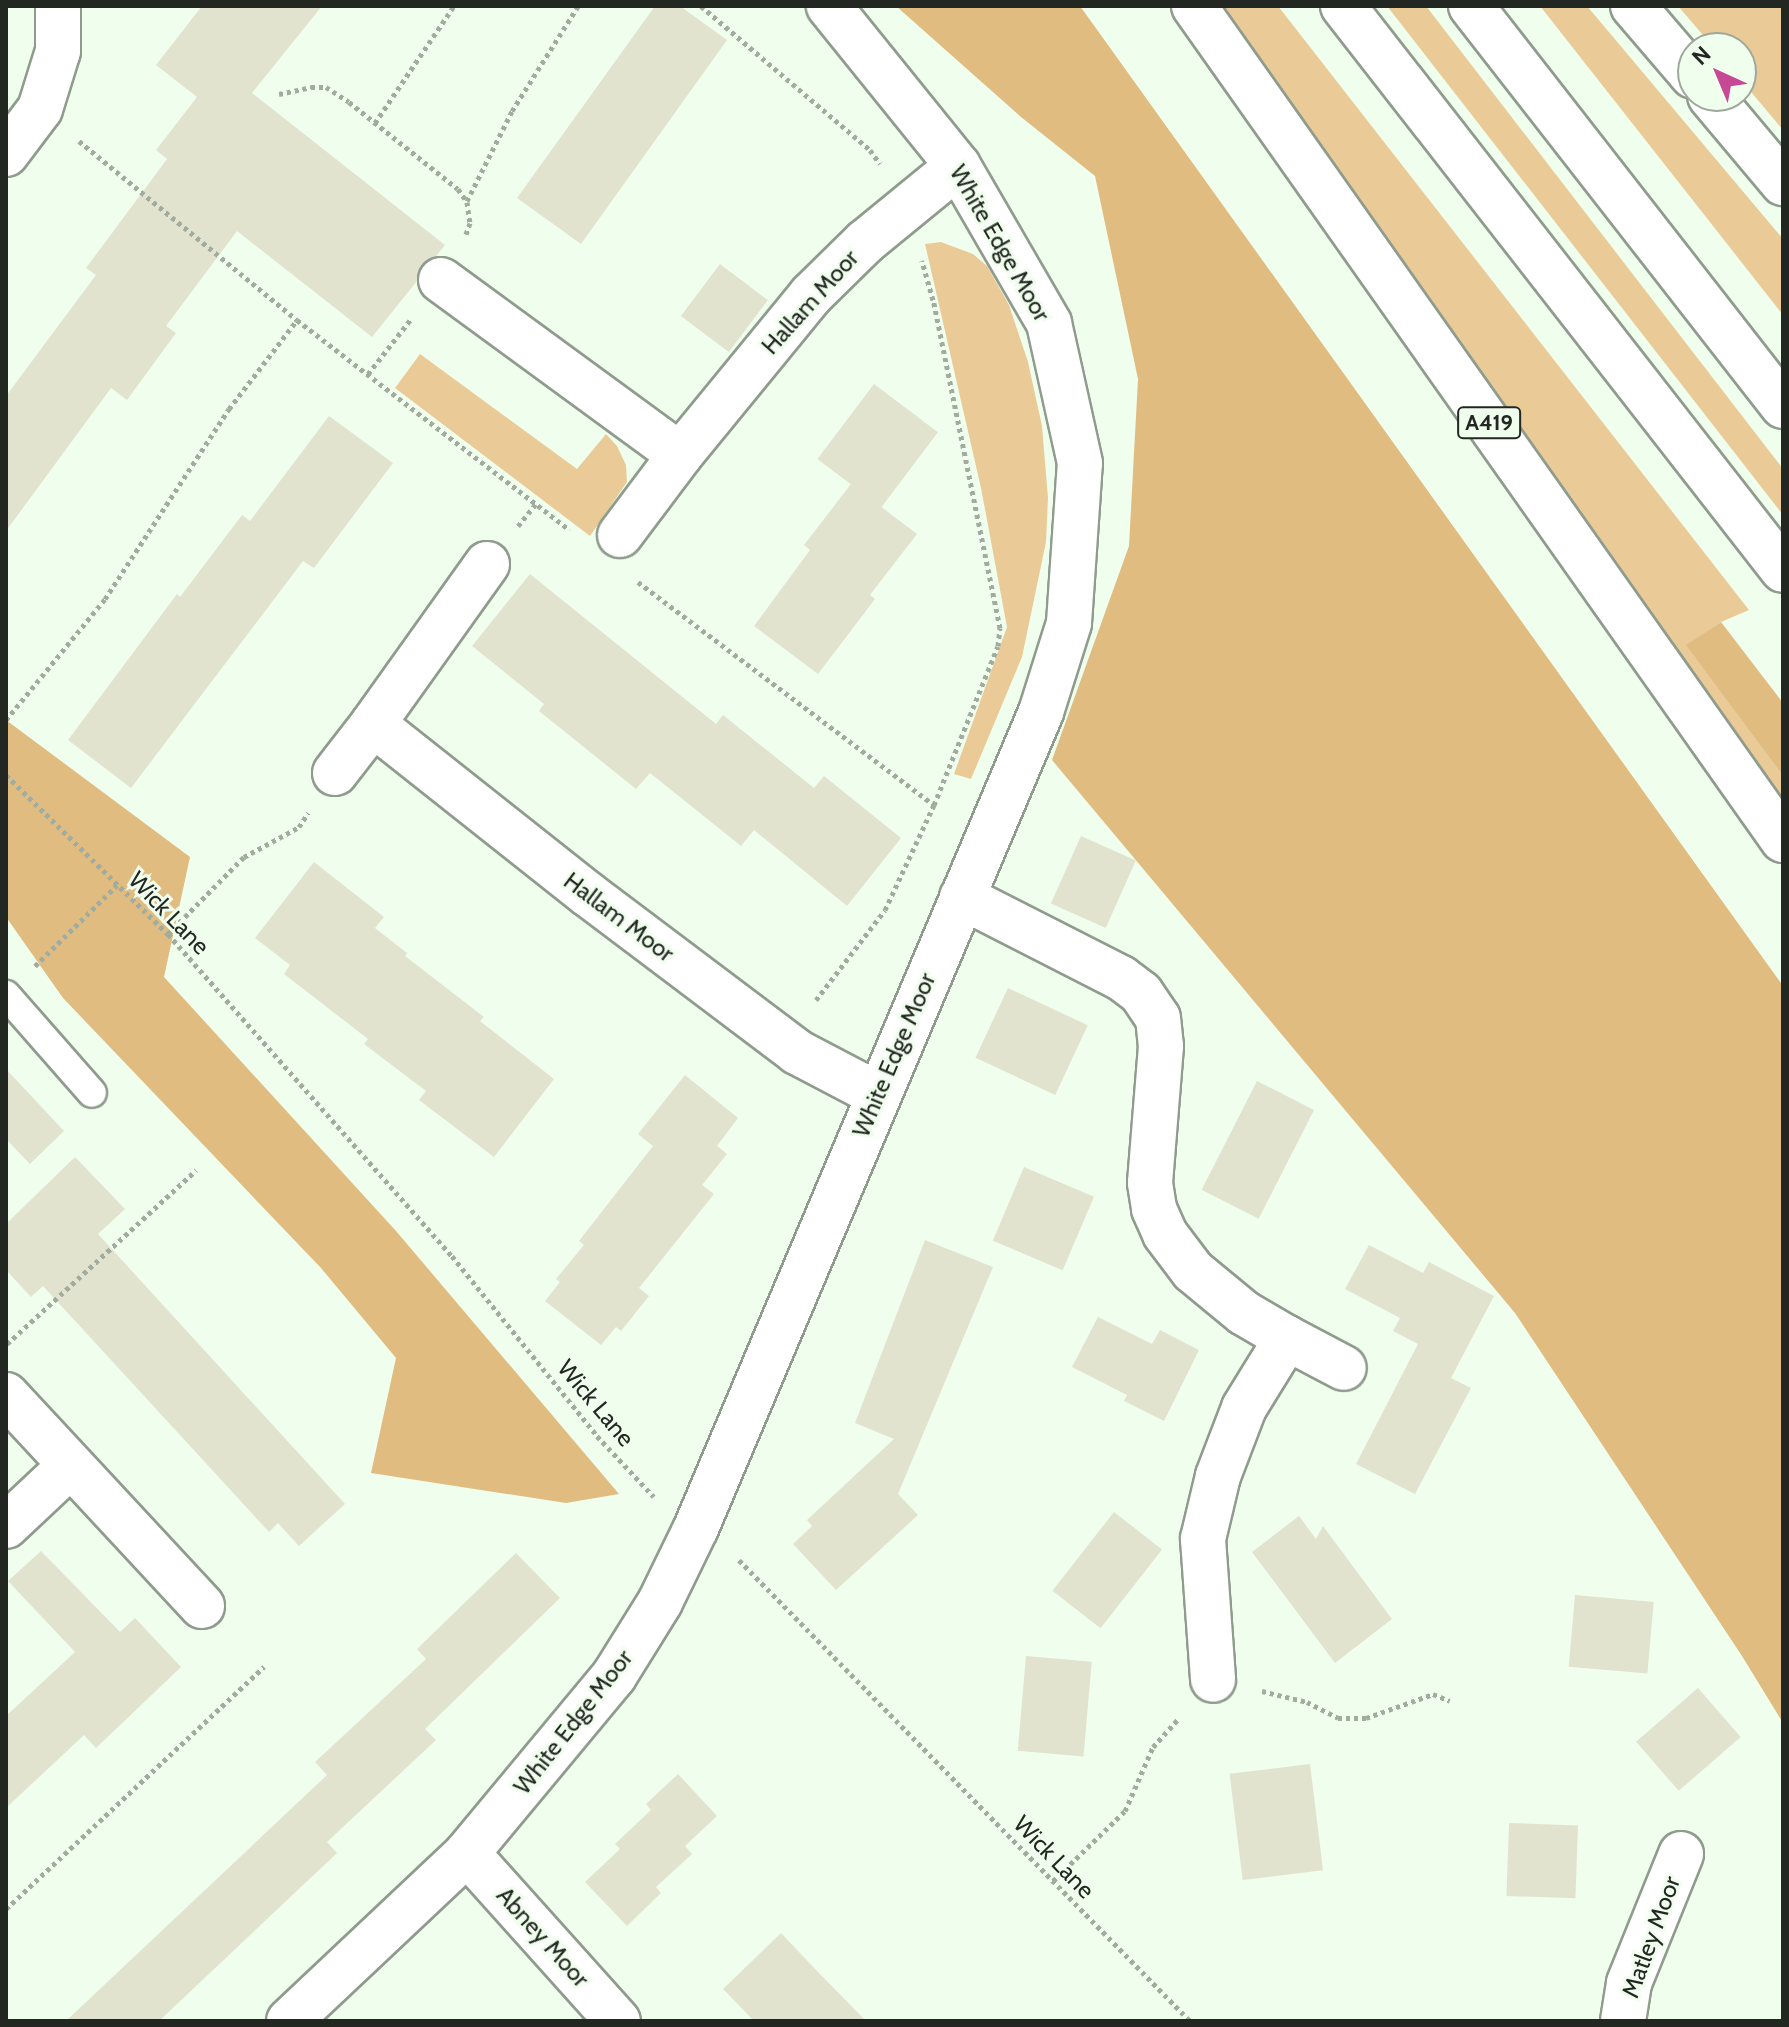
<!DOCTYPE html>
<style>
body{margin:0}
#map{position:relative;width:1789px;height:2027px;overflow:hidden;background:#f0feed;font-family:Cabin,sans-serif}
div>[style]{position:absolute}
.green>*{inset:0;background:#eacb98}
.forest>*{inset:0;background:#e0bc80}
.building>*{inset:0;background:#e1e3cf;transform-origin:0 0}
.path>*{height:5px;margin-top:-2.5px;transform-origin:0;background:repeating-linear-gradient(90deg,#a1ac9f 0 4px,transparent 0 8px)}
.roads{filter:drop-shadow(2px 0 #8f9c8d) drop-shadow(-2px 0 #8f9c8d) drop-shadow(0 2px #8f9c8d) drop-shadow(0 -2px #8f9c8d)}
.lane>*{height:28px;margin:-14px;padding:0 14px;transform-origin:14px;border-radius:14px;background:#fff}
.street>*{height:44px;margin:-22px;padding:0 22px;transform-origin:22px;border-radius:22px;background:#fff}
.highway>*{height:44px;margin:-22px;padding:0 22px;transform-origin:22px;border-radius:22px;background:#fff}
span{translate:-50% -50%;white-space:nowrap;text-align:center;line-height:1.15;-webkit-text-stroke:6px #f0feed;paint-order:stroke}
.shield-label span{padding:2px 6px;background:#f0feed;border:2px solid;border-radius:6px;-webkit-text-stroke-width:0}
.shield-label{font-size:22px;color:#222721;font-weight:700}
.street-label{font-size:24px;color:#222721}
.frame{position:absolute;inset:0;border:8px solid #222721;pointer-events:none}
.north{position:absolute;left:1677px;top:32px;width:80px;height:80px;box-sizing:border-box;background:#f0feed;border:2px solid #9ea89b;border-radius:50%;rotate:316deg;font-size:22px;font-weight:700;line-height:32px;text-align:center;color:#222721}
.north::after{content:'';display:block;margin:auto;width:28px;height:36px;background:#c74895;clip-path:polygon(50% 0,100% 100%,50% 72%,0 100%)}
</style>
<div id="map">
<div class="green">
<i style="clip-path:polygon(1221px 6px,1278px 6px,1749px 610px,1721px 622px,1687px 645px,1783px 776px,1783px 800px)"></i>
<i style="clip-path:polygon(1387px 6px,1426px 6px,1783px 469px,1783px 515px)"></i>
<i style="clip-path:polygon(1540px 6px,1587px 6px,1783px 239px,1783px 315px)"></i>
<i style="clip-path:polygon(1678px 6px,1783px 6px,1783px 130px,1741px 80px,1741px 48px,1714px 48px)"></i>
<i style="clip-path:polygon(941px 242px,973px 254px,987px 266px,1009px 305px,1028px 362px,1042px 426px,1048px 498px,1046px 542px,1022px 657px,971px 779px,954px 774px,1007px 627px,981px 488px,925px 244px)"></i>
<i style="clip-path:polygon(420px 354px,577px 469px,606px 434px,617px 446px,626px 465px,627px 482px,590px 536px,395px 388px)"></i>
</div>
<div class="forest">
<i style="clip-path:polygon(896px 6px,1080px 6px,1783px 986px,1783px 1723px,1742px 1656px,1515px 1313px,1052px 760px,1129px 546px,1138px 379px,1095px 176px,1021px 117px)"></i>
<i style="clip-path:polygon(1721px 622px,1783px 703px,1783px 776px,1686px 645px)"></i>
<i style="clip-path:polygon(6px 720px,190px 857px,164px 977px,396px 1231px,619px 1494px,566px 1503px,371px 1473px,396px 1358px,321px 1268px,63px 998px,6px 917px)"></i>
</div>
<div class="building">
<i style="clip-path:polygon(202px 6px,322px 6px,252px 93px,445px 245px,436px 256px,421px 265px,417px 281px,372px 337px,237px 231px,166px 326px,176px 333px,127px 400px,111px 388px,6px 531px,6px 396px,96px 275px,86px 268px,167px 159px,156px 150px,197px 97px,156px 65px)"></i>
<i style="clip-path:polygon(655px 6px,680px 6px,727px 40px,581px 244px,517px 198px)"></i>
<i style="left:720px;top:264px;width:60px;height:65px;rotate:37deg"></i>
<i style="left:874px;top:384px;width:80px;height:94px;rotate:37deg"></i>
<i style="clip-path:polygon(329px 416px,393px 463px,314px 568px,303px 561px,131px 788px,68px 740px,177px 594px,180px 597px,242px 515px,250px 521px)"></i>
<i style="clip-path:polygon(851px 484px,917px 534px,870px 595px,875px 599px,818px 674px,754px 626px,810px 550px,804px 545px)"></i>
<i style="clip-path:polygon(530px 574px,716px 724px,723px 715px,814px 788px,824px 776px,901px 838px,847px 906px,754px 830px,741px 846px,650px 773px,636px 789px,539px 711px,544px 704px,472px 646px)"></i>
<i style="left:1081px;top:836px;width:60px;height:74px;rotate:24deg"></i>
<i style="clip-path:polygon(314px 862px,384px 917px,375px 928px,407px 953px,405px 956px,484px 1017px,480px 1021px,554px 1079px,494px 1157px,419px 1100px,426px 1091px,364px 1044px,368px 1039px,284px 974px,290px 965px,255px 938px)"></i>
<i style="left:1008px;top:988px;width:88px;height:77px;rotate:25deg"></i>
<i style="clip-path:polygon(6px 1069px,64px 1131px,30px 1164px,6px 1139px)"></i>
<i style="clip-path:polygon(685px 1075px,738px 1118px,717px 1146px,727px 1154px,702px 1185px,714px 1194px,639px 1288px,649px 1296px,621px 1331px,616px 1327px,601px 1345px,545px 1301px,560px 1282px,556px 1279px,584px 1245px,579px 1241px,653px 1146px,638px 1134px)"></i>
<i style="left:1257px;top:1081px;width:64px;height:122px;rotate:27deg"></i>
<i style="clip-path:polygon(75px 1157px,125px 1209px,98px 1234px,345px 1504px,299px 1546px,278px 1523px,269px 1532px,43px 1286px,31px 1297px,6px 1270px,6px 1224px)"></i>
<i style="left:1024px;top:1167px;width:76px;height:80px;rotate:23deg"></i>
<i style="clip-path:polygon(925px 1240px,993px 1267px,898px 1494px,918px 1515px,836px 1590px,793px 1544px,812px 1526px,807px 1520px,894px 1439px,855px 1423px)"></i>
<i style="clip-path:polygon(1369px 1245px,1423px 1273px,1429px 1262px,1494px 1296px,1451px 1378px,1471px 1388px,1415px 1494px,1356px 1464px,1418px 1344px,1393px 1331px,1400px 1318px,1345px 1289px)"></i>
<i style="clip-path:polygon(1098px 1317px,1152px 1344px,1160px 1330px,1199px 1350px,1164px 1421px,1124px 1401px,1127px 1395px,1072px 1367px)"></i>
<i style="left:1114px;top:1512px;width:61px;height:100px;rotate:38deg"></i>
<i style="clip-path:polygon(1299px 1516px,1316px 1539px,1323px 1526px,1392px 1619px,1335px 1663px,1252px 1552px)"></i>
<i style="clip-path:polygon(41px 1551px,120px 1632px,135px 1618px,181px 1667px,96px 1748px,84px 1735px,6px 1808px,6px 1716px,75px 1652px,8px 1581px)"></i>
<i style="clip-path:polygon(516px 1553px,560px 1598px,425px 1729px,436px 1740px,327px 1842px,337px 1853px,159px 2021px,66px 2021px,327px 1775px,315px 1762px,426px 1659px,417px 1649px)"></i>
<i style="left:1575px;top:1595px;width:79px;height:72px;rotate:5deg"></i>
<i style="left:1026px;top:1656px;width:66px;height:95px;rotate:5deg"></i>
<i style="left:1698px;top:1688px;width:65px;height:82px;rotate:49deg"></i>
<i style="left:1310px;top:1764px;width:107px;height:81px;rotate:83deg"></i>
<i style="clip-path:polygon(678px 1774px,717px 1816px,685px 1846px,692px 1854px,656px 1887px,661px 1893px,627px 1926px,585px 1882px,620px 1849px,615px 1844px,651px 1810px,646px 1804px)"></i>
<i style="left:1509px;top:1823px;width:69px;height:73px;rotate:2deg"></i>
<i style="clip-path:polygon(781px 1933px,817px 1971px,866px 2021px,754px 2021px,723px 1989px)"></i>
</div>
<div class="path">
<i style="left:701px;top:6px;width:222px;rotate:40.4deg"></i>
<i style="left:870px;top:150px;width:17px;rotate:54deg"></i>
<i style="left:279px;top:94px;width:33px;rotate:-12deg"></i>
<i style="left:311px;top:87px;width:15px"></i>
<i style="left:326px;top:87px;width:27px;rotate:33deg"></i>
<i style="left:349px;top:102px;width:139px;rotate:38.6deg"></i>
<i style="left:458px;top:189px;width:16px;rotate:55deg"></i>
<i style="left:467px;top:202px;width:21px;rotate:82deg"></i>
<i style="left:470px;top:223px;width:12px;rotate:110deg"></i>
<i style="left:375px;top:123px;width:141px;rotate:-56deg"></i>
<i style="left:79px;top:141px;width:282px;rotate:39.4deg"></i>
<i style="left:297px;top:320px;width:344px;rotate:37.6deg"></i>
<i style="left:467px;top:201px;width:101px;rotate:-63.4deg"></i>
<i style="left:512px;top:111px;width:124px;rotate:-57.8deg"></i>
<i style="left:368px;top:374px;width:70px;rotate:-52deg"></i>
<i style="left:518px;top:526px;width:28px;rotate:-51deg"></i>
<i style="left:638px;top:582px;width:371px;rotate:37deg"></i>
<i style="left:6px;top:720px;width:156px;rotate:-50.7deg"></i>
<i style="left:105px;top:599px;width:227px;rotate:-56.9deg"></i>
<i style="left:229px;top:409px;width:112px;rotate:-52.6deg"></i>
<i style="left:6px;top:775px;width:227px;rotate:44.5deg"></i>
<i style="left:168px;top:934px;width:429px;rotate:48.6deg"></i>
<i style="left:452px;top:1256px;width:231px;rotate:51.1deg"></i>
<i style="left:597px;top:1436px;width:83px;rotate:46.9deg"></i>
<i style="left:168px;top:934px;width:108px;rotate:-45.4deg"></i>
<i style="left:244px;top:857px;width:63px;rotate:-28.6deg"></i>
<i style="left:299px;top:827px;width:17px;rotate:-57deg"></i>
<i style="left:35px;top:966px;width:115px;rotate:-44.6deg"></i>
<i style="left:816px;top:1000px;width:113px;rotate:-52.5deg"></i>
<i style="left:885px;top:910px;width:116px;rotate:-65deg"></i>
<i style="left:934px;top:805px;width:171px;rotate:-68.1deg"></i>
<i style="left:998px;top:646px;width:18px;rotate:-84deg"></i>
<i style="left:1000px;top:628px;width:335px;rotate:-101.5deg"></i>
<i style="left:933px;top:300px;width:41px;rotate:-105.8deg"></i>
<i style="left:7px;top:1344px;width:257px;rotate:-42.6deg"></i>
<i style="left:739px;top:1560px;width:645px;rotate:45.63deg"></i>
<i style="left:1262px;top:1691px;width:46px;rotate:13.7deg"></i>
<i style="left:1307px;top:1702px;width:35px;rotate:27deg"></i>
<i style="left:1338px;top:1718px;width:28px"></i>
<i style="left:1366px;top:1718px;width:71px;rotate:-19.7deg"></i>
<i style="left:1433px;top:1694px;width:18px;rotate:22deg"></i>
<i style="left:1053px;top:1881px;width:100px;rotate:-44.2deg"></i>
<i style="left:1125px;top:1811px;width:70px;rotate:-66.4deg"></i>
<i style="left:1153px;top:1747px;width:39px;rotate:-48deg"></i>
<i style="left:6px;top:1909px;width:354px;rotate:-43.2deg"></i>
</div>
<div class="roads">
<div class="lane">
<i style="left:6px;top:995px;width:130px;rotate:48.7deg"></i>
</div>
<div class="street">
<i style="left:6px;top:154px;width:56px;rotate:-52.9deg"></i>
<i style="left:40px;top:109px;width:61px;rotate:-72.8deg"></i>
<i style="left:58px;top:51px;width:45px;rotate:-90deg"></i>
<i style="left:441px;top:280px;width:296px;rotate:36.2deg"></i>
<i style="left:680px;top:455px;width:207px;rotate:-50.7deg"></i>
<i style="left:811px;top:295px;width:76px;rotate:-44.5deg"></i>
<i style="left:865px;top:242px;width:120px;rotate:-39.3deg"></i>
<i style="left:620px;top:535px;width:100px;rotate:-53.1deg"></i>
<i style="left:487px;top:564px;width:196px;rotate:125.5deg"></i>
<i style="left:373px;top:724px;width:275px;rotate:38.4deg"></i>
<i style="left:589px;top:895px;width:261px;rotate:37deg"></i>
<i style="left:797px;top:1052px;width:90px;rotate:27.7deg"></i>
<i style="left:335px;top:773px;width:62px;rotate:-52.2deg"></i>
<i style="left:962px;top:897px;width:178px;rotate:27deg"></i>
<i style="left:1121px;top:978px;width:25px;rotate:37deg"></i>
<i style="left:1141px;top:993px;width:30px;rotate:56deg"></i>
<i style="left:1158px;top:1018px;width:28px;rotate:84deg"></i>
<i style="left:1161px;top:1046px;width:137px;rotate:94.6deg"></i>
<i style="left:1150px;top:1183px;width:26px;rotate:81deg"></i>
<i style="left:1154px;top:1209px;width:27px;rotate:66deg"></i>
<i style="left:1165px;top:1234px;width:46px;rotate:52.9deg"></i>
<i style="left:1193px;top:1271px;width:66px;rotate:39.5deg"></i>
<i style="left:1244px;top:1313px;width:50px;rotate:30.2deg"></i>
<i style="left:1287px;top:1338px;width:82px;rotate:121.6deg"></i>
<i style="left:1244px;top:1408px;width:73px;rotate:110.9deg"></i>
<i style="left:1218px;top:1476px;width:65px;rotate:103.4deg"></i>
<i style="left:1203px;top:1539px;width:141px;rotate:85.9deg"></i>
<i style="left:1287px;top:1338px;width:64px;rotate:27.8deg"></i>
<i style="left:6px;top:1395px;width:288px;rotate:47.1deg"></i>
<i style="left:6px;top:1526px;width:88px;rotate:-43.2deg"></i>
<i style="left:467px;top:1853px;width:226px;rotate:48.1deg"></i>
<i style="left:289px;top:2021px;width:245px;rotate:-43.3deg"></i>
<i style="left:467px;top:1853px;width:230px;rotate:-50.3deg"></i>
<i style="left:614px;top:1676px;width:87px;rotate:-58.1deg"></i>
<i style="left:660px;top:1602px;width:82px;rotate:-64.1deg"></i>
<i style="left:696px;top:1528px;width:886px;rotate:-67.08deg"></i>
<i style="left:1041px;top:712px;width:93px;rotate:-72.5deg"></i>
<i style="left:1069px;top:623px;width:160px;rotate:-86.1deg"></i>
<i style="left:1080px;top:463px;width:143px;rotate:-102.5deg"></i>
<i style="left:1049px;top:323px;width:181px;rotate:-120.1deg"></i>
<i style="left:958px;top:166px;width:206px;rotate:-128.9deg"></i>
<i style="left:1623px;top:2021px;width:38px;rotate:-81deg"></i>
<i style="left:1629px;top:1983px;width:139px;rotate:-68deg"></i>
</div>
<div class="highway">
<i style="left:1194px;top:6px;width:1021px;rotate:54.77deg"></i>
<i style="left:1343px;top:6px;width:715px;rotate:52.04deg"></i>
<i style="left:1471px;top:6px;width:507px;rotate:52.05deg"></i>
<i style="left:1633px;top:6px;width:92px;rotate:49.4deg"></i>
<i style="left:1710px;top:96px;width:114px;rotate:50deg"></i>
</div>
</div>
<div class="shield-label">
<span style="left:1489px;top:423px">A419</span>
</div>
<div class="street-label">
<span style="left:1000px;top:243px;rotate:60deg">White Edge Moor</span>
<span style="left:810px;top:302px;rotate:-48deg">Hallam Moor</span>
<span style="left:169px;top:913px;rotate:46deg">Wick Lane</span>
<span style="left:619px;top:917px;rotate:37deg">Hallam Moor</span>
<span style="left:894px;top:1055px;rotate:-67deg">White Edge Moor</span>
<span style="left:596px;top:1403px;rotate:50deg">Wick Lane</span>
<span style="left:573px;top:1722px;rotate:-52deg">White Edge Moor</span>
<span style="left:1054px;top:1857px;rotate:46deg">Wick Lane</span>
<span style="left:543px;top:1937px;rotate:48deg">Abney Moor</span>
<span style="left:1651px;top:1937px;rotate:-70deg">Matley Moor</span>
</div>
<div class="frame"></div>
<div class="north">N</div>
</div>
